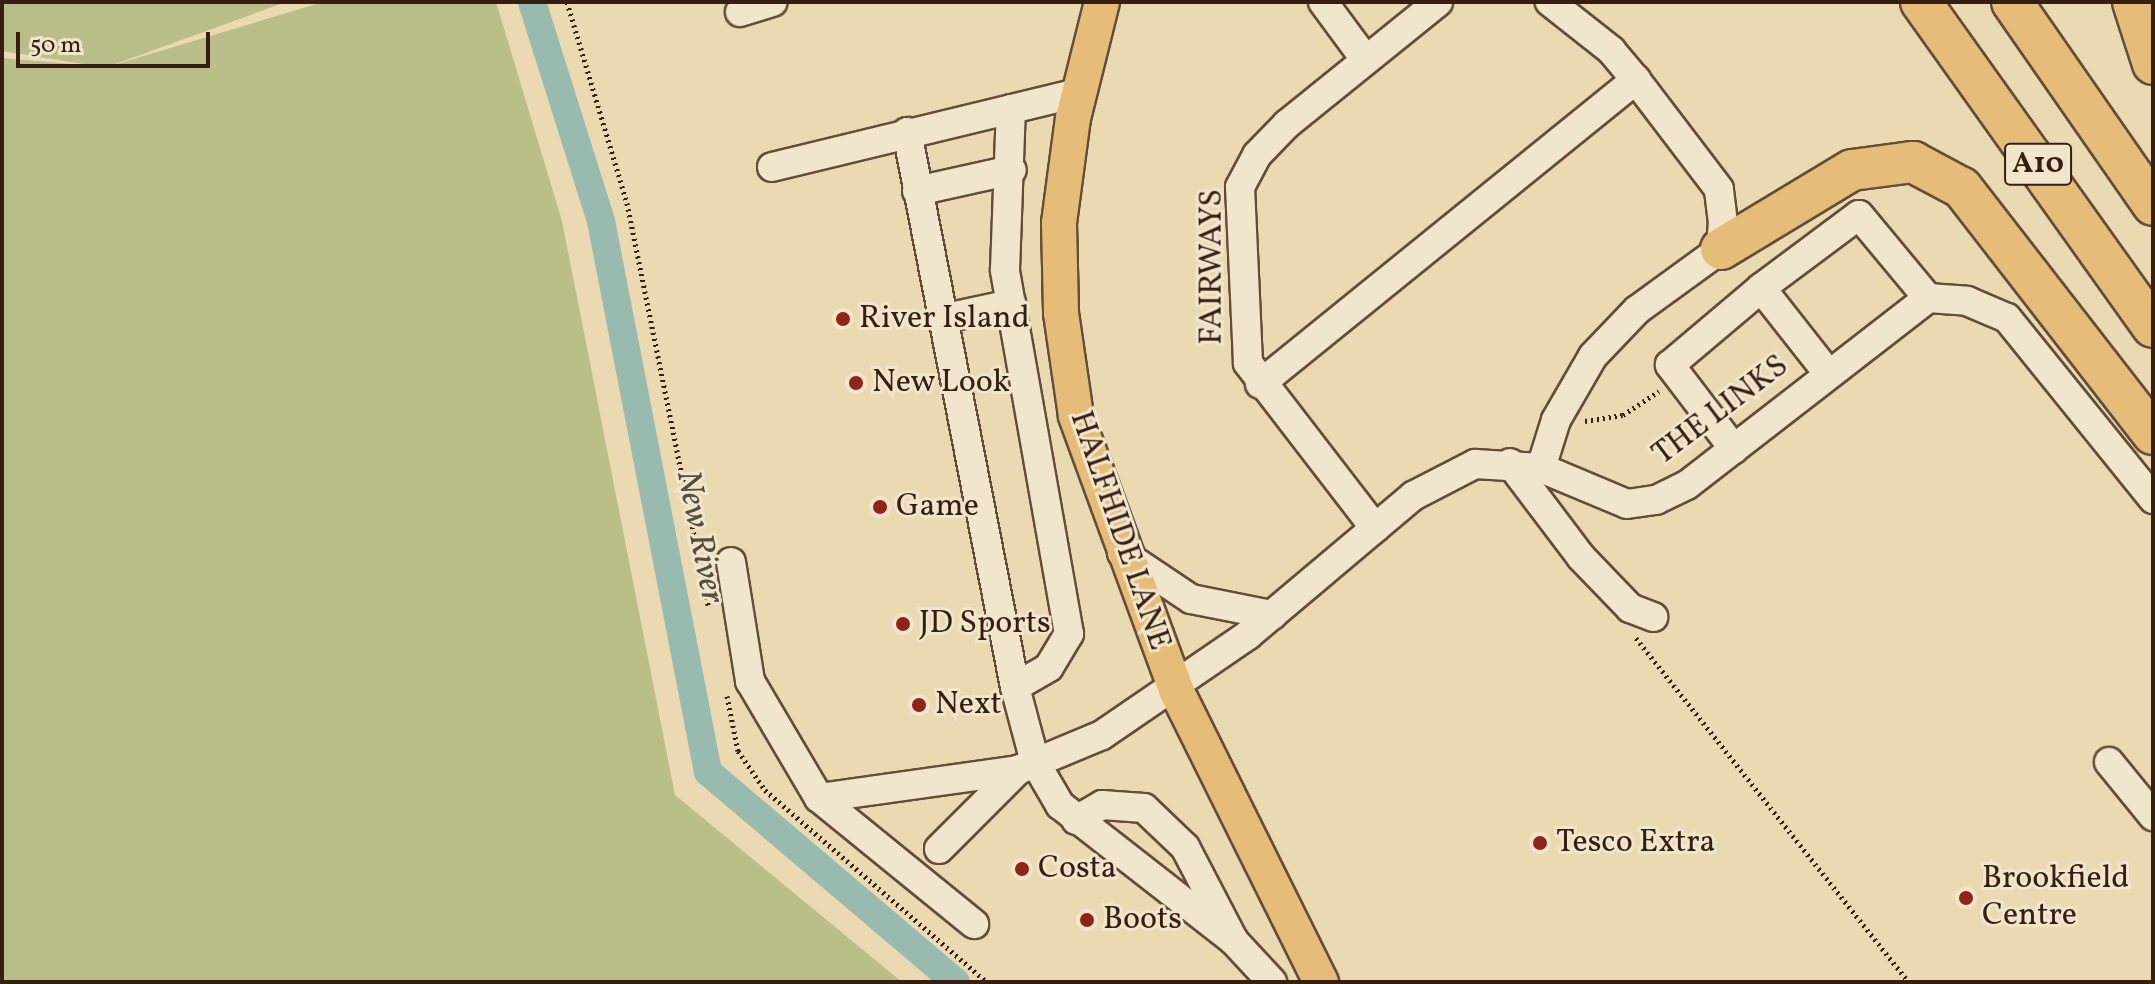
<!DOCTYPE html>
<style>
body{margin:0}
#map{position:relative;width:2155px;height:984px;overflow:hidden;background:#ead9b1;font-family:Vollkorn,serif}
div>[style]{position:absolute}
.green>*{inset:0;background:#babe89}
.canal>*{height:28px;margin:-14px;padding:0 14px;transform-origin:14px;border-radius:14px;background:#98baaf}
.path>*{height:5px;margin-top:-2.5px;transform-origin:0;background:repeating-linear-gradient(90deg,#361e13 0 2px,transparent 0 6px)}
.roads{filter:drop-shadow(2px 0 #634d3a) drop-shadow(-2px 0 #634d3a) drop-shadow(0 2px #634d3a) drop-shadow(0 -2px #634d3a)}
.minor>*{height:28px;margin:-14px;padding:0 14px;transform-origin:14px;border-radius:14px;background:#f1e6cc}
.major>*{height:34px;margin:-17px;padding:0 17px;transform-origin:17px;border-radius:17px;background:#e5bc78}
.highway>*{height:40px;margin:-20px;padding:0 20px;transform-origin:20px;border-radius:20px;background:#e5bc78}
.dots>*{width:22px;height:22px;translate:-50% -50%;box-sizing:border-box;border:4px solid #f1e6cc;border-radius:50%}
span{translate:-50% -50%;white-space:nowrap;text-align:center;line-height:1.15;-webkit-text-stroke:6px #f1e6cc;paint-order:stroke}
.shield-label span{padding:2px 6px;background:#f1e6cc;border:2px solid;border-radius:6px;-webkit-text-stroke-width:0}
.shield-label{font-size:30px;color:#361e13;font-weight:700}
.street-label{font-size:32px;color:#361e13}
.poi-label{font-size:32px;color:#361e13}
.left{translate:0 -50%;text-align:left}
.water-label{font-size:34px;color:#534d42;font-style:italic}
.frame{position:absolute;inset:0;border:4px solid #361e13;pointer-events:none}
.scale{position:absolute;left:16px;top:32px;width:194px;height:36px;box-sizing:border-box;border:4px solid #361e13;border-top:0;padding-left:10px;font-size:24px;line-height:28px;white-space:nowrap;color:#361e13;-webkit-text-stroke:6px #f1e6cc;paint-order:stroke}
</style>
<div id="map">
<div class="green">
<i style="clip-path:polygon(2px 2px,286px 2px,107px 67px,323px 2px,496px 2px,562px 221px,675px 795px,902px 982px,2px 982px,2px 58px,96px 66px,2px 51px)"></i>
</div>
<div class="canal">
<i style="left:532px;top:2px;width:230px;rotate:72.5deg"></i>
<i style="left:601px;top:221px;width:561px;rotate:79.01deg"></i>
<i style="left:708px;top:772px;width:325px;rotate:40.3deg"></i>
</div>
<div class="path">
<i style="left:567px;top:2px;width:210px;rotate:73.4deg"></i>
<i style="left:627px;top:203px;width:413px;rotate:78.6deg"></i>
<i style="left:1585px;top:421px;width:38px;rotate:-9deg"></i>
<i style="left:1623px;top:415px;width:43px;rotate:-33.7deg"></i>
<i style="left:1636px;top:638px;width:439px;rotate:51.6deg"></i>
<i style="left:727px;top:696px;width:56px;rotate:78.7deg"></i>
<i style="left:738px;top:751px;width:47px;rotate:55.3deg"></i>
<i style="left:765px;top:790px;width:294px;rotate:40.9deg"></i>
</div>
<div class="roads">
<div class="minor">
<i style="left:1323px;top:2px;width:71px;rotate:53.6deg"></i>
<i style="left:740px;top:12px;width:34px;rotate:-17deg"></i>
<i style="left:907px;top:132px;width:565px;rotate:78.99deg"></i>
<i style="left:1015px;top:687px;width:39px;rotate:-30deg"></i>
<i style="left:1049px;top:667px;width:39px;rotate:-59deg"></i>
<i style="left:1069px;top:634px;width:370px;rotate:-100deg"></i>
<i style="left:1005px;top:270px;width:161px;rotate:-87.9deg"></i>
<i style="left:772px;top:167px;width:316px;rotate:-13.6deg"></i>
<i style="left:917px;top:191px;width:97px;rotate:-12.5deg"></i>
<i style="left:1761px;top:288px;width:108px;rotate:51.8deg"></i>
<i style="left:941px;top:319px;width:72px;rotate:-12.1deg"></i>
<i style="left:1260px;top:384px;width:484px;rotate:-39deg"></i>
<i style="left:1734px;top:449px;width:106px;rotate:-127.3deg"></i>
<i style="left:1670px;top:365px;width:119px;rotate:-40.2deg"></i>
<i style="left:1761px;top:288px;width:122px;rotate:-36.7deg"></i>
<i style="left:1859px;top:215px;width:108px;rotate:50.3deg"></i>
<i style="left:1510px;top:463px;width:118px;rotate:52.9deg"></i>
<i style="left:1581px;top:557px;width:71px;rotate:46.1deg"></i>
<i style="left:1630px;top:608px;width:25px;rotate:21deg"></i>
<i style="left:1541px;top:468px;width:50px;rotate:-72.6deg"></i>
<i style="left:1556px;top:420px;width:74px;rotate:-60deg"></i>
<i style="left:1593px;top:356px;width:64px;rotate:-46.3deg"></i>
<i style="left:1637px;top:310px;width:104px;rotate:-36deg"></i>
<i style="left:1721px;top:249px;width:26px;rotate:-86deg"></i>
<i style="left:1723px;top:223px;width:34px;rotate:-97deg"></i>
<i style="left:1719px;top:189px;width:137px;rotate:-127.3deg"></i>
<i style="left:1636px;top:80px;width:39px;rotate:-130deg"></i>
<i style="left:1611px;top:50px;width:78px;rotate:-141.8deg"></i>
<i style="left:1375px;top:528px;width:208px;rotate:-127.6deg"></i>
<i style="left:1248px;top:363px;width:176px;rotate:-92.6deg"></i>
<i style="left:1240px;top:187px;width:36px;rotate:-62deg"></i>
<i style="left:1257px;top:155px;width:43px;rotate:-45.9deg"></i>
<i style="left:1287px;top:124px;width:194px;rotate:-38.9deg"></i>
<i style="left:1122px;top:553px;width:83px;rotate:33.7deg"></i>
<i style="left:1191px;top:599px;width:83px;rotate:11.2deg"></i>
<i style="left:731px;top:562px;width:121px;rotate:80.9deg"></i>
<i style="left:750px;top:681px;width:136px;rotate:59.5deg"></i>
<i style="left:819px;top:798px;width:201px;rotate:-8deg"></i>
<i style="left:1018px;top:770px;width:91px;rotate:-22.6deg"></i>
<i style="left:1102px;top:735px;width:177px;rotate:-34.4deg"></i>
<i style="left:1248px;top:635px;width:216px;rotate:-40.1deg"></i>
<i style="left:1413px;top:496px;width:70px;rotate:-27.3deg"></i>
<i style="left:1475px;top:464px;width:66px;rotate:3.5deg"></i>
<i style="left:1541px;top:468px;width:93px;rotate:22.7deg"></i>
<i style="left:1627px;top:504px;width:29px;rotate:-8deg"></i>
<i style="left:1656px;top:500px;width:34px;rotate:-26deg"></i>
<i style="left:1687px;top:485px;width:305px;rotate:-37.8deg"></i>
<i style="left:1928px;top:298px;width:39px;rotate:4deg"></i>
<i style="left:1967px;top:301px;width:43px;rotate:23deg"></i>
<i style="left:2007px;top:318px;width:233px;rotate:51.1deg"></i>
<i style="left:1015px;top:687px;width:78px;rotate:75.1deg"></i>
<i style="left:1035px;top:762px;width:50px;rotate:59.8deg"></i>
<i style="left:1060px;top:805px;width:221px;rotate:38deg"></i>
<i style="left:2109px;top:762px;width:70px;rotate:50.8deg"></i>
<i style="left:819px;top:798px;width:200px;rotate:39.1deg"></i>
<i style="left:1076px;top:820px;width:30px;rotate:-30deg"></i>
<i style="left:1102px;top:805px;width:42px;rotate:4.1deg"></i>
<i style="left:1144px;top:808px;width:57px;rotate:43.6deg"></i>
<i style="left:1185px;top:847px;width:106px;rotate:62.5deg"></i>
<i style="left:1234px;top:941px;width:56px;rotate:47.2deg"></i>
<i style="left:939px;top:849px;width:112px;rotate:-45deg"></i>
</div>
<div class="major">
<i style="left:1102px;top:2px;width:120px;rotate:104deg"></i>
<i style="left:1073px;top:118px;width:106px;rotate:97.6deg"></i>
<i style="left:1059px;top:223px;width:90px;rotate:88.7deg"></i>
<i style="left:1061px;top:313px;width:104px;rotate:81.7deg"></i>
<i style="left:1076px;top:416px;width:292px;rotate:69.9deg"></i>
<i style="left:1176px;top:690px;width:326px;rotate:63.6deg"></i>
</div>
<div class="highway">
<i style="left:1921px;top:2px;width:399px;rotate:54.5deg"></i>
<i style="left:2012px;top:2px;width:247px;rotate:55.2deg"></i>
<i style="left:2133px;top:2px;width:65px;rotate:72.1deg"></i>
<i style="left:1721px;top:249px;width:153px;rotate:-31.1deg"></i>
<i style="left:1852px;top:170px;width:62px;rotate:-7.5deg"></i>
<i style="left:1913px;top:162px;width:55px;rotate:28deg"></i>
<i style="left:1962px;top:188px;width:311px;rotate:52.2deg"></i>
</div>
</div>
<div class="dots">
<i style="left:843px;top:319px;background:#8f2418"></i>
<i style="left:856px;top:383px;background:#8f2418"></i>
<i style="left:880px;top:507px;background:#8f2418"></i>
<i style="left:903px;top:624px;background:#8f2418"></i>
<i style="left:919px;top:705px;background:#8f2418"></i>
<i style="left:1540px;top:843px;background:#8f2418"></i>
<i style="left:1022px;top:869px;background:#8f2418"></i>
<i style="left:1966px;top:898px;background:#8f2418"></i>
<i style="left:1087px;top:920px;background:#8f2418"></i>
</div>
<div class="shield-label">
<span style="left:2038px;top:164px">A10</span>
</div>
<div class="street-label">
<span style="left:1213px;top:267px;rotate:-90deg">FAIRWAYS</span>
<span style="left:1721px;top:411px;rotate:-37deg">THE LINKS</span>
<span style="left:1119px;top:531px;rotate:71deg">HALFHIDE LANE</span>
</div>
<div class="poi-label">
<span class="left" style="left:859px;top:319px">River Island</span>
<span class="left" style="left:872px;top:383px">New Look</span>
<span class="left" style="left:896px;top:507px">Game</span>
<span class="left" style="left:919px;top:624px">JD Sports</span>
<span class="left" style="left:935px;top:705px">Next</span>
<span class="left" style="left:1556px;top:843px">Tesco Extra</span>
<span class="left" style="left:1038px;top:869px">Costa</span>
<span class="left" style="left:1982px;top:898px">Brookfield<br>Centre</span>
<span class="left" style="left:1103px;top:920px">Boots</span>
</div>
<div class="water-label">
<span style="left:699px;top:537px;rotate:79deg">New River</span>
</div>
<div class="frame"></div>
<div class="scale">50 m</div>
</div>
